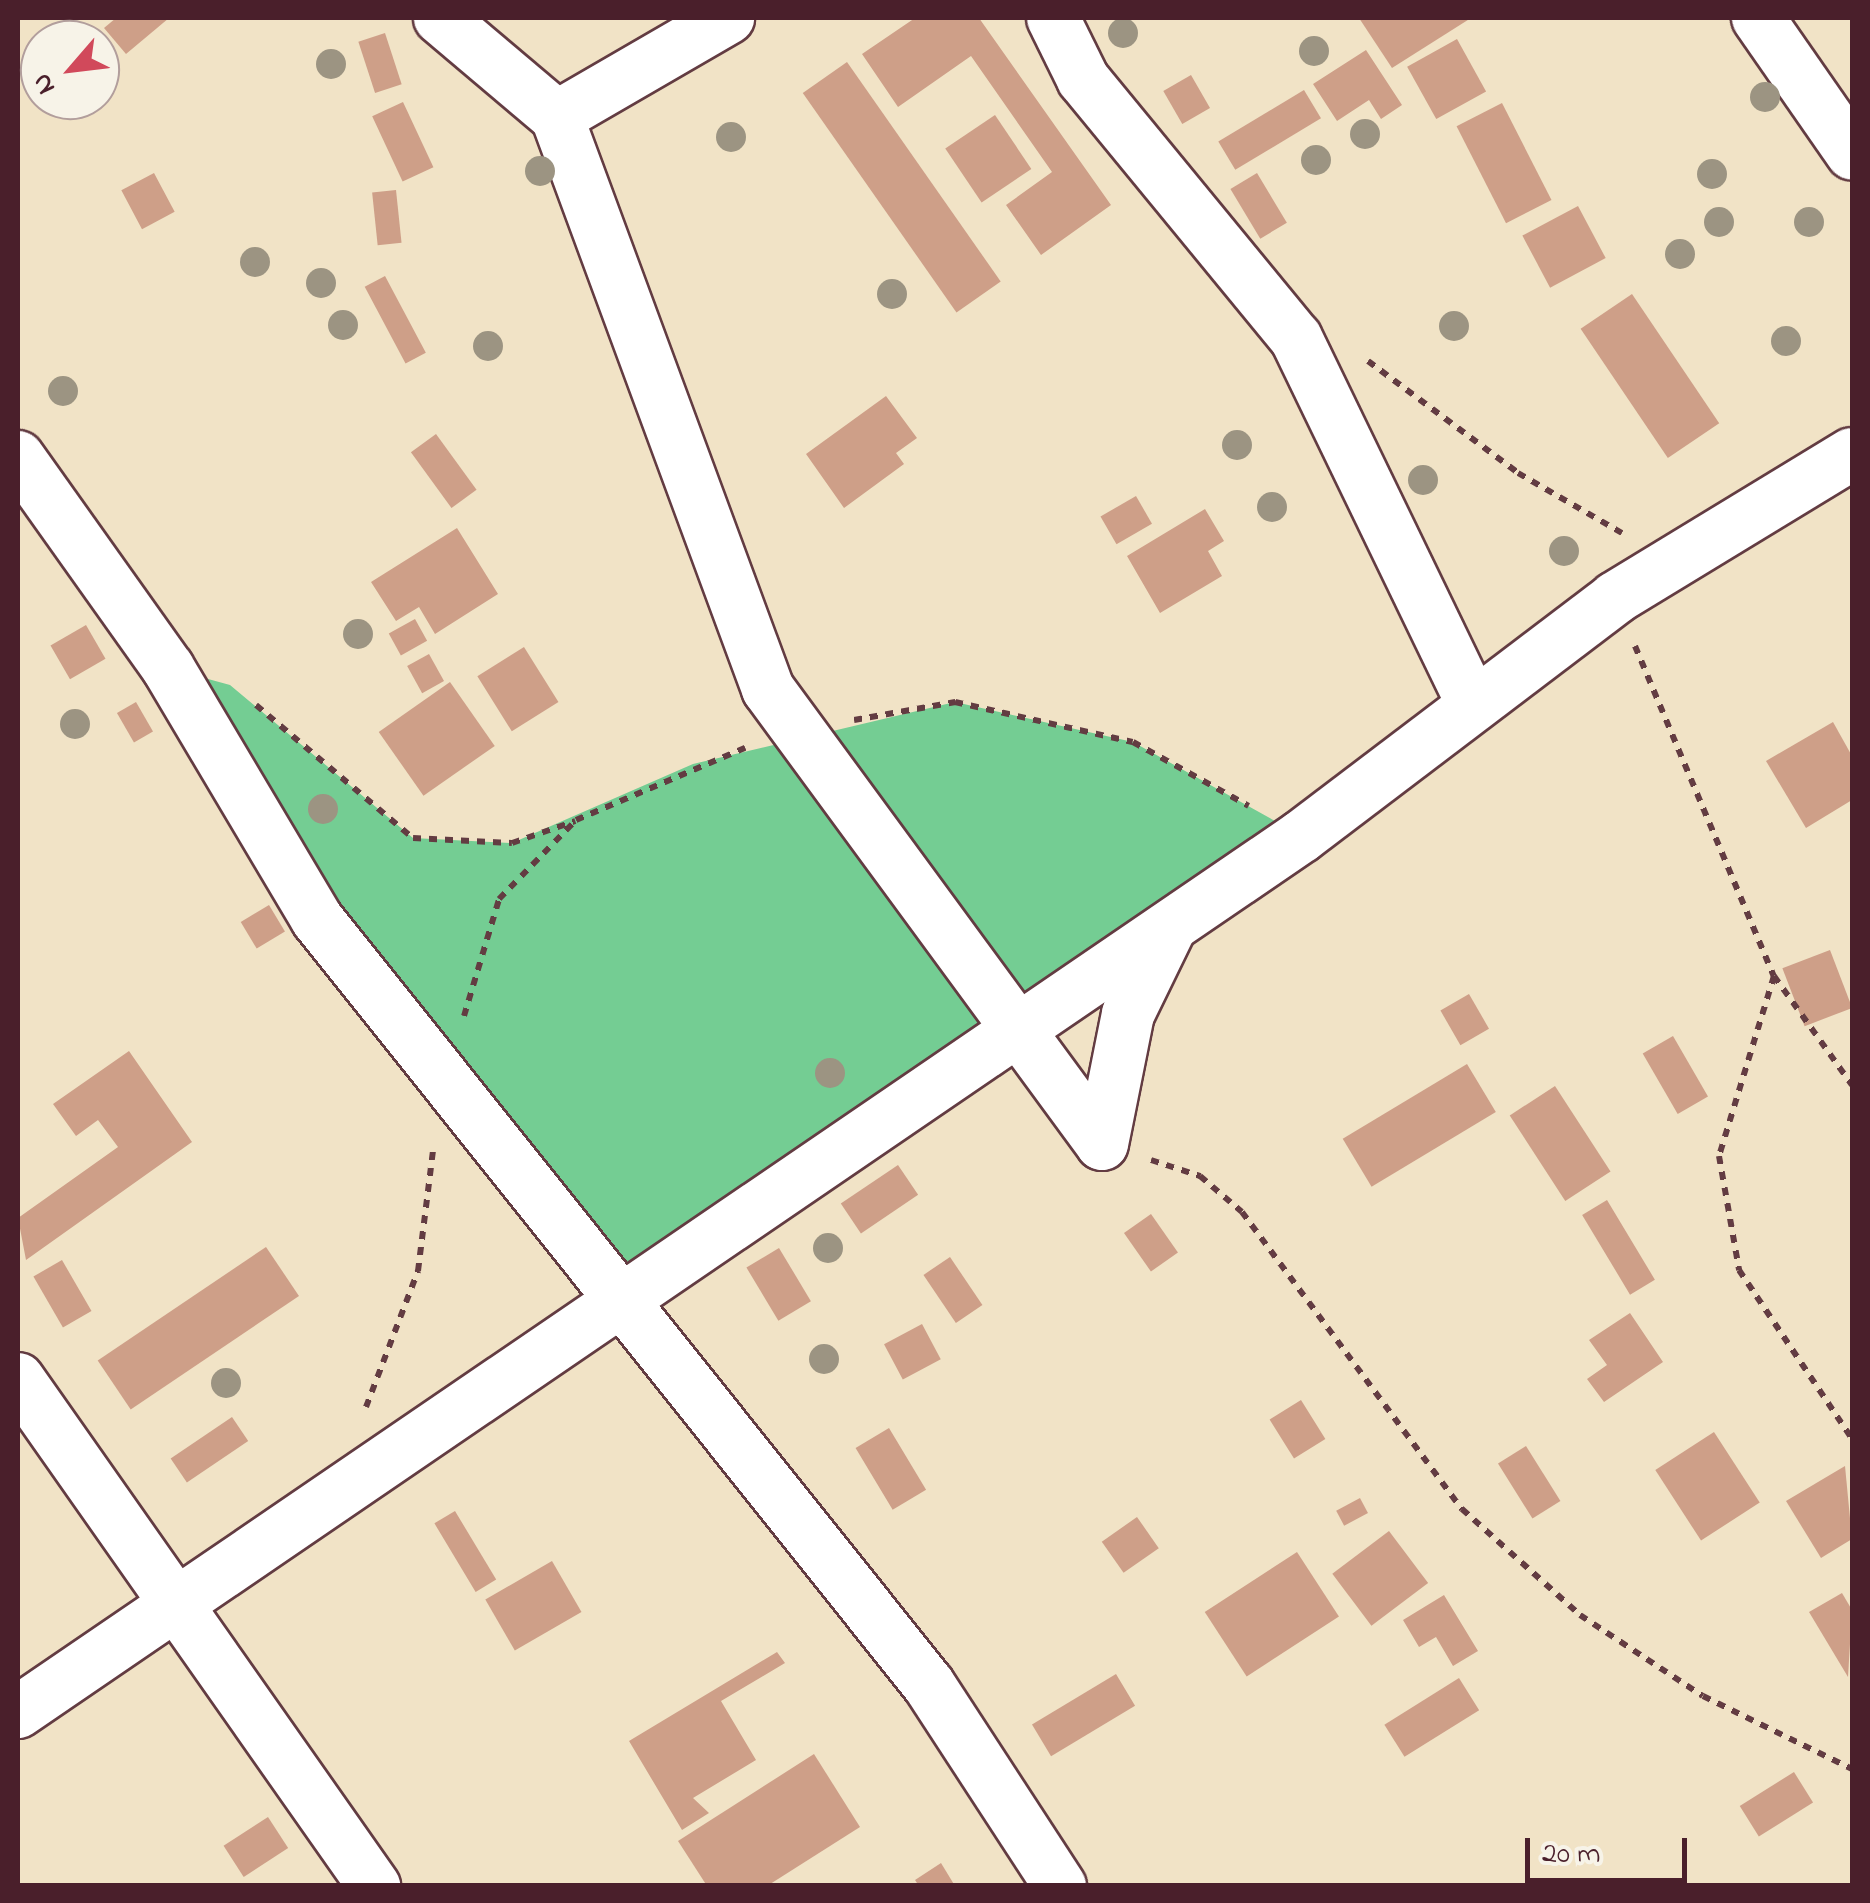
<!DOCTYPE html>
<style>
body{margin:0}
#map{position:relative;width:1870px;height:1903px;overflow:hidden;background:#f1e3c6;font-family:"Indie Flower",sans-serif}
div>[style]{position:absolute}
.green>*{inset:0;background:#74cd93}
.building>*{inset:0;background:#ce9f88;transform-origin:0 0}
.path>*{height:6px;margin-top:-3px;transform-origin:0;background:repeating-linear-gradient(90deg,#633c42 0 8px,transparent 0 16px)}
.roads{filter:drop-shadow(2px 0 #633c42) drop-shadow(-2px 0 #633c42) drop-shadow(0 2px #633c42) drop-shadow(0 -2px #633c42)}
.minor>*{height:52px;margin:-26px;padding:0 26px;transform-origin:26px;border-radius:26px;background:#fff}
.trees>*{width:30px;height:30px;margin:-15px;border-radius:50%;background:#9c9482}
span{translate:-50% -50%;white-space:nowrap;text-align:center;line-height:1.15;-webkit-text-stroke:10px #f7f3e8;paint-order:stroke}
.frame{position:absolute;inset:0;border:20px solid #4a1f2b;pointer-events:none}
.north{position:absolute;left:20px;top:20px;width:100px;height:100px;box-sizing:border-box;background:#f7f3e8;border:2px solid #b29e9c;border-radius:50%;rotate:242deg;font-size:28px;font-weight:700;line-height:40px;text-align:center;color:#4a1f2b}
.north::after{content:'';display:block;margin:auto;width:35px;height:45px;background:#d1495b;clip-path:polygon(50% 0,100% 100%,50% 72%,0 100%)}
.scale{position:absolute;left:1525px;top:1838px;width:162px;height:45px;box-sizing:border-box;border:5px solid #4a1f2b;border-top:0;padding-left:12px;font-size:30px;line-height:35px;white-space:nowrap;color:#4a1f2b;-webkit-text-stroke:8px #f7f3e8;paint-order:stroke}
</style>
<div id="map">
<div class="green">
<i style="clip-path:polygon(168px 668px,230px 685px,413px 838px,512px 843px,693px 764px,955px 702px,1133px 742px,1302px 836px,628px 1298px,442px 1083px)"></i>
</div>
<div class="building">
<i style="clip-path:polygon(116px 18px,169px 18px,126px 54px,104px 28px)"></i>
<i style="clip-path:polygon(915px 18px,979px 18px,1111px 205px,1041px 255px,1006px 205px,1052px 172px,971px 56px,898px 107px,862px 54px)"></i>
<i style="clip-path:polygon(1359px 18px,1471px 18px,1392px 68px)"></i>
<i style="left:385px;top:33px;width:54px;height:28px;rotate:72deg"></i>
<i style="left:1457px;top:39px;width:60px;height:57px;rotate:61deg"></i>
<i style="clip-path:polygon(1366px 50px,1402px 105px,1381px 119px,1369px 100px,1337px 121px,1313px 84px)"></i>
<i style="left:847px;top:62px;width:268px;height:54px;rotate:55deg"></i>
<i style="left:1191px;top:75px;width:38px;height:32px;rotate:60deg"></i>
<i style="left:1304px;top:90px;width:33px;height:100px;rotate:59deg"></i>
<i style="left:403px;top:102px;width:72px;height:34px;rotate:65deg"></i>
<i style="left:1502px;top:103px;width:109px;height:51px;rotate:63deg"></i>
<i style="left:995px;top:115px;width:65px;height:60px;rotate:56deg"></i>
<i style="left:154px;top:173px;width:44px;height:37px;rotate:62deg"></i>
<i style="left:1257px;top:173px;width:58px;height:31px;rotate:59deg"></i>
<i style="left:396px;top:190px;width:53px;height:24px;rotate:84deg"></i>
<i style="left:1578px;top:206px;width:59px;height:63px;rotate:62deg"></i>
<i style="left:385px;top:276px;width:87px;height:23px;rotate:62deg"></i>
<i style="left:1632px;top:294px;width:156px;height:62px;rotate:56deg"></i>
<i style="clip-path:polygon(886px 396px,917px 438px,896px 453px,904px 464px,844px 508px,806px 454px)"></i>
<i style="left:436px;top:434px;width:69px;height:31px;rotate:54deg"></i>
<i style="left:1136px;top:496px;width:32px;height:41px;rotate:60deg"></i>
<i style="clip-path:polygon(1205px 509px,1224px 541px,1208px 551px,1222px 576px,1160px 613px,1127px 556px)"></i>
<i style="clip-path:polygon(457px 528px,498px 594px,435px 634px,419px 607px,396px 621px,371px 582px)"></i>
<i style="left:415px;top:619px;width:25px;height:30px;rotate:61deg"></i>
<i style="left:86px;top:625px;width:39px;height:41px;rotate:60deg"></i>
<i style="left:524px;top:647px;width:65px;height:55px;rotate:58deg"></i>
<i style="left:429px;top:654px;width:31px;height:25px;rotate:61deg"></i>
<i style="left:450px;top:682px;width:78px;height:87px;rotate:55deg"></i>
<i style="left:136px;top:702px;width:34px;height:22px;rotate:60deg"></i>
<i style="clip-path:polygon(1833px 722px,1852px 756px,1852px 800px,1806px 828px,1766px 761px)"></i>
<i style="left:269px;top:905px;width:31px;height:33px;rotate:59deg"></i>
<i style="left:1830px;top:950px;width:62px;height:51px;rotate:69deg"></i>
<i style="left:1469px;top:994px;width:40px;height:33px;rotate:60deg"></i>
<i style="left:1673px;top:1036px;width:70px;height:35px;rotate:60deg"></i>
<i style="clip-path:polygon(129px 1051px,192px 1142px,26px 1260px,18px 1218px,118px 1147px,98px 1120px,76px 1136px,53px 1104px)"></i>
<i style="left:1467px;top:1064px;width:56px;height:145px;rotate:59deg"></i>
<i style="left:1555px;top:1086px;width:102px;height:54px;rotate:57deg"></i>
<i style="left:898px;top:1165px;width:36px;height:69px;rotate:56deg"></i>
<i style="left:1607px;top:1200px;width:93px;height:29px;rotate:59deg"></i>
<i style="left:1151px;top:1214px;width:47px;height:33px;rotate:55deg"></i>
<i style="left:266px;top:1247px;width:59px;height:203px;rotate:56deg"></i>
<i style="left:779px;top:1248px;width:62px;height:38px;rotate:59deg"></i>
<i style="left:950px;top:1257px;width:58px;height:32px;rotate:56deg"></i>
<i style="left:62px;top:1260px;width:59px;height:33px;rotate:60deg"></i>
<i style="clip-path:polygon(1630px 1313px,1663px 1362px,1604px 1402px,1587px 1379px,1607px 1365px,1589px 1340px)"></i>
<i style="left:922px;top:1324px;width:40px;height:43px;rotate:62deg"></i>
<i style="left:1301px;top:1400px;width:46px;height:37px;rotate:58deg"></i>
<i style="left:232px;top:1417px;width:29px;height:74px;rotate:56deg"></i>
<i style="left:889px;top:1428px;width:72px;height:39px;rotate:59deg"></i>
<i style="left:1714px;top:1432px;width:84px;height:70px;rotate:57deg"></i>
<i style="left:1526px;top:1446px;width:65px;height:33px;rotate:58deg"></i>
<i style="clip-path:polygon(1845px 1466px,1852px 1539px,1821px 1558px,1786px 1501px)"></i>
<i style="left:1360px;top:1498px;width:17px;height:27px;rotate:62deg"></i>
<i style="left:455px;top:1511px;width:80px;height:24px;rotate:59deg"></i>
<i style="left:1137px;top:1517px;width:38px;height:43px;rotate:55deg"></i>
<i style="left:1389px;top:1531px;width:65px;height:71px;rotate:53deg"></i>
<i style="left:1297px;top:1552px;width:77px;height:110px;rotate:57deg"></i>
<i style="left:552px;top:1561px;width:59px;height:77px;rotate:60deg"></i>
<i style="clip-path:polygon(1842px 1593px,1852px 1610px,1848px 1677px,1809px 1612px)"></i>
<i style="clip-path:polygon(1444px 1595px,1478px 1651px,1453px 1666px,1436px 1637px,1419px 1647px,1403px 1620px)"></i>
<i style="clip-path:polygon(777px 1652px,785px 1663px,721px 1701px,756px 1760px,693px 1798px,709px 1813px,682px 1830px,629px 1741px)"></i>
<i style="left:1116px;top:1674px;width:37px;height:98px;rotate:59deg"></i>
<i style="left:1459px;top:1678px;width:38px;height:88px;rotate:58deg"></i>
<i style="clip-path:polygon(814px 1754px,860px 1827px,767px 1886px,707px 1886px,678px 1841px)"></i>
<i style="left:1794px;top:1772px;width:36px;height:64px;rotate:58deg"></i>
<i style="left:268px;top:1817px;width:37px;height:53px;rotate:57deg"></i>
<i style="clip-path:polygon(941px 1863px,955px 1886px,919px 1886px,915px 1880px)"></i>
</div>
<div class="path">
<i style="left:1368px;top:361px;width:187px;rotate:36.7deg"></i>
<i style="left:1518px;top:473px;width:120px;rotate:30deg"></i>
<i style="left:1635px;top:646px;width:358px;rotate:67.2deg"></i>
<i style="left:1774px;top:976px;width:134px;rotate:54.4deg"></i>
<i style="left:256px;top:705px;width:206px;rotate:40.3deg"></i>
<i style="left:413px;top:838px;width:99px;rotate:2.9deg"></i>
<i style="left:512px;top:843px;width:67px;rotate:-19.2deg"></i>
<i style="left:854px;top:720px;width:103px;rotate:-10.1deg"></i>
<i style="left:955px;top:702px;width:182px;rotate:12.7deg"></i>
<i style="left:1133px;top:742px;width:132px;rotate:28.9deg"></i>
<i style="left:1774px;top:976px;width:188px;rotate:107deg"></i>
<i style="left:1719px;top:1156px;width:116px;rotate:80deg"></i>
<i style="left:1739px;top:1270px;width:203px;rotate:56.2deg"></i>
<i style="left:464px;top:1016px;width:122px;rotate:-73.3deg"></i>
<i style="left:499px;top:899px;width:110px;rotate:-45.7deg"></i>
<i style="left:576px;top:820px;width:184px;rotate:-23.1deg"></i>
<i style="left:1151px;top:1160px;width:52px;rotate:18.1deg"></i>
<i style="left:1200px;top:1176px;width:55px;rotate:40.6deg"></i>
<i style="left:1242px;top:1212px;width:370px;rotate:53.5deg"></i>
<i style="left:1462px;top:1509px;width:159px;rotate:41.9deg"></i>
<i style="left:1580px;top:1615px;width:147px;rotate:33.4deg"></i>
<i style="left:1703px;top:1696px;width:166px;rotate:26.1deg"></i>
<i style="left:366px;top:1407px;width:146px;rotate:-69.1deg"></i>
<i style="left:418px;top:1271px;width:122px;rotate:-82.9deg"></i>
</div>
<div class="roads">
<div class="minor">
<i style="left:440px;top:18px;width:153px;rotate:40.2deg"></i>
<i style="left:557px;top:117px;width:610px;rotate:69.75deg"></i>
<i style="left:768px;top:689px;width:564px;rotate:53.72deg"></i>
<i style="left:1053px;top:18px;width:68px;rotate:63.8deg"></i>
<i style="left:1083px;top:79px;width:335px;rotate:50.6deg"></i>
<i style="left:1296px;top:338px;width:402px;rotate:64.2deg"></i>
<i style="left:1758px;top:18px;width:165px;rotate:55.2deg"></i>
<i style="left:557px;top:117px;width:198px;rotate:-30.1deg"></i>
<i style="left:18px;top:457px;width:259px;rotate:54.6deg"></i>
<i style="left:168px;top:668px;width:292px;rotate:59.3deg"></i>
<i style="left:317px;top:919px;width:980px;rotate:51.38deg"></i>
<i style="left:929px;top:1685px;width:240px;rotate:56.9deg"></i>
<i style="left:1102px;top:1144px;width:133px;rotate:-78.7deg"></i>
<i style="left:1128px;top:1014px;width:96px;rotate:-64deg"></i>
<i style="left:18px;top:1379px;width:620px;rotate:54.92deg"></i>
<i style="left:18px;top:1712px;width:1554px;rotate:-34.3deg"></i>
<i style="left:1302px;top:836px;width:393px;rotate:-37.2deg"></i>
<i style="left:1615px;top:598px;width:277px;rotate:-31.3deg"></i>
</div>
</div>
<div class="trees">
<i style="left:1123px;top:33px"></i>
<i style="left:1314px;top:51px"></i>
<i style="left:331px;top:64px"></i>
<i style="left:1765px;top:97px"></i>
<i style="left:1365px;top:134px"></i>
<i style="left:731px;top:137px"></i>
<i style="left:1316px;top:160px"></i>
<i style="left:540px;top:171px"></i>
<i style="left:1712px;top:174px"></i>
<i style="left:1719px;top:222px"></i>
<i style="left:1809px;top:222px"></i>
<i style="left:1680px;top:254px"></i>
<i style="left:255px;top:262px"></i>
<i style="left:321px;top:283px"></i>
<i style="left:892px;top:294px"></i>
<i style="left:343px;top:325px"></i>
<i style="left:1454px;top:326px"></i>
<i style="left:1786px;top:341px"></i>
<i style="left:488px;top:346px"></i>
<i style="left:63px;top:391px"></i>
<i style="left:1237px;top:445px"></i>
<i style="left:1423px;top:480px"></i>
<i style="left:1272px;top:507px"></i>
<i style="left:1564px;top:551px"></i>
<i style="left:358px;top:634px"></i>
<i style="left:75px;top:724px"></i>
<i style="left:323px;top:809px"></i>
<i style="left:830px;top:1073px"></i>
<i style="left:828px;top:1248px"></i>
<i style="left:824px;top:1359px"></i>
<i style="left:226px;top:1383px"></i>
</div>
<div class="frame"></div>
<div class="north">N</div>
<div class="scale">20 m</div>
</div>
